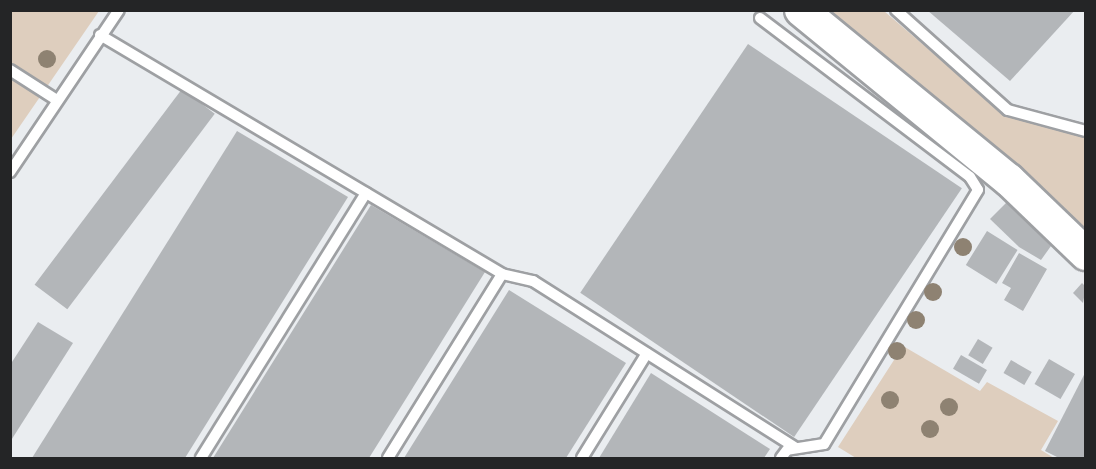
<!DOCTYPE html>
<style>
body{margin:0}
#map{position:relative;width:1096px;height:469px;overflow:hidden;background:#eaedf0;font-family:Lato,sans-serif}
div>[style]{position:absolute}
.green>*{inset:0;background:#decebe}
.building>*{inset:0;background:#b3b6b9;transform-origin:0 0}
.roads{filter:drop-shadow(2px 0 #9ea0a3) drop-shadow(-2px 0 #9ea0a3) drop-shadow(0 2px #9ea0a3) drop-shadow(0 -2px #9ea0a3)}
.lane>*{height:10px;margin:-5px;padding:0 5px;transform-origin:5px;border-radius:5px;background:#fff}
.secondary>*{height:32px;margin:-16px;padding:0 16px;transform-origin:16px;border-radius:16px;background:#fff}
.trees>*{width:18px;height:18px;margin:-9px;border-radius:50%;background:#8e8272}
span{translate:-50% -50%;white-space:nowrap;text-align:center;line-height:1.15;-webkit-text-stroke:6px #eaedf0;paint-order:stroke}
.frame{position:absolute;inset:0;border:12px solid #242526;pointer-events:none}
</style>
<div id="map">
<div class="green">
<i style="clip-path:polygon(11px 11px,99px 11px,11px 139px)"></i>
<i style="clip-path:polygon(825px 11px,884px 11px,1006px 116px,1085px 136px,1085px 233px)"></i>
<i style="clip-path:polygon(903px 346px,980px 391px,987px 382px,1058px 421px,1041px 450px,1054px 458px,856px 458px,838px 447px)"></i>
</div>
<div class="building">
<i style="clip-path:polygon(927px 10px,1075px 10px,1010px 81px)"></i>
<i style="left:748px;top:44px;width:258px;height:300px;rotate:34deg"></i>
<i style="left:182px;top:89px;width:41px;height:245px;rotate:37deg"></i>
<i style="clip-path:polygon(237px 131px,348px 197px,185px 458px,32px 458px)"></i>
<i style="clip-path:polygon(1007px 202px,1051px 246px,1041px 260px,1019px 247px,990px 219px)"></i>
<i style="clip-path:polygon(371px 205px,485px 272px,369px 458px,213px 458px)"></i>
<i style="left:987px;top:231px;width:36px;height:40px;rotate:32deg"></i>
<i style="clip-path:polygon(1019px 253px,1047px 269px,1023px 311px,1004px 300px,1011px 288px,1002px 283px)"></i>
<i style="clip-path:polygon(1082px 283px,1086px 287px,1083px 303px,1073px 293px)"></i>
<i style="clip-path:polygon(509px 290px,626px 363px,566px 458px,404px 458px)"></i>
<i style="clip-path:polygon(38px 322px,73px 343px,10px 442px,10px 365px)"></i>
<i style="left:978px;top:339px;width:17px;height:19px;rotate:31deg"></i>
<i style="left:961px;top:355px;width:30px;height:16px;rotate:30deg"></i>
<i style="left:1049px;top:359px;width:30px;height:29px;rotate:30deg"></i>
<i style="left:1011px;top:360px;width:24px;height:15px;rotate:30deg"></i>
<i style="clip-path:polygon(1086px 371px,1086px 458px,1059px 458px,1045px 451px)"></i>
<i style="clip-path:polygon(651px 373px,770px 449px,764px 458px,599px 458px)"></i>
</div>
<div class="roads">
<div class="lane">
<i style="left:896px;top:10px;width:150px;rotate:41.8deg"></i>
<i style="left:1008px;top:110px;width:81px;rotate:15.1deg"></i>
<i style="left:760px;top:18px;width:263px;rotate:37.1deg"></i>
<i style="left:970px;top:177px;width:15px;rotate:58deg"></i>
<i style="left:978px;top:190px;width:297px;rotate:121.2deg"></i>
<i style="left:824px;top:444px;width:37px;rotate:171deg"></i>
<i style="left:787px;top:450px;width:10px;rotate:127deg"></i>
<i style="left:100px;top:35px;width:468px;rotate:30.7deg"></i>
<i style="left:502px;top:274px;width:32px;rotate:13deg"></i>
<i style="left:533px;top:281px;width:310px;rotate:32.4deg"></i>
<i style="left:10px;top:70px;width:56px;rotate:32.6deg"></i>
<i style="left:10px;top:172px;width:195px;rotate:-56.1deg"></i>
<i style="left:201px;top:458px;width:312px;rotate:-58.1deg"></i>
<i style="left:388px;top:458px;width:216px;rotate:-58.2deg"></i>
<i style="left:582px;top:458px;width:123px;rotate:-58.2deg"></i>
</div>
<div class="secondary">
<i style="left:801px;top:10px;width:269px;rotate:39.3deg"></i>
<i style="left:1009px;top:180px;width:107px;rotate:43.9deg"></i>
</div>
</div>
<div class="trees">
<i style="left:47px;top:59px"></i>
<i style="left:963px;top:247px"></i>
<i style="left:933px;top:292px"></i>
<i style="left:916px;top:320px"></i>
<i style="left:897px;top:351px"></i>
<i style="left:890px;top:400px"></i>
<i style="left:949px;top:407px"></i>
<i style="left:930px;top:429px"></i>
</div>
<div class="frame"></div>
</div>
